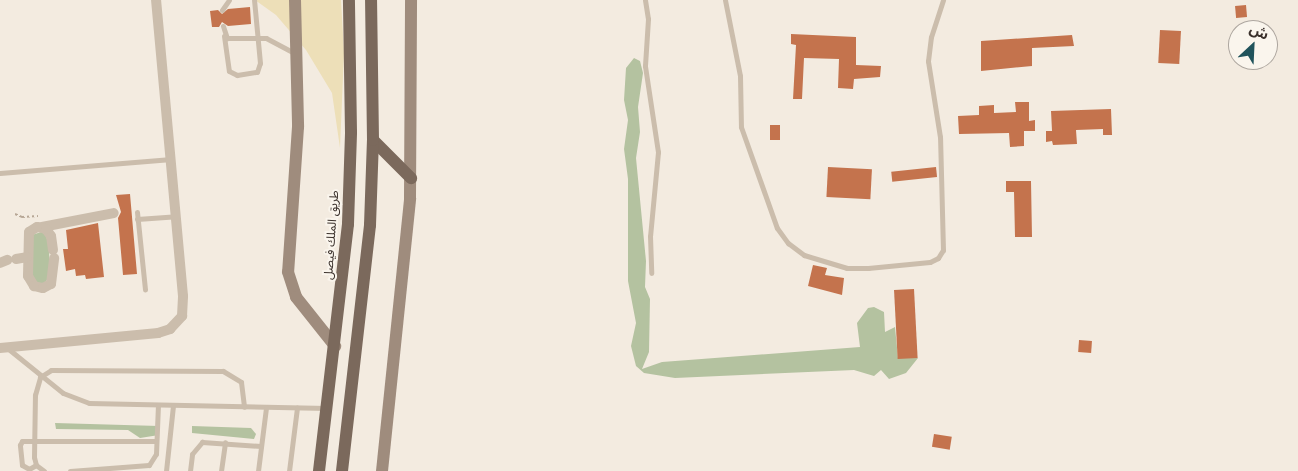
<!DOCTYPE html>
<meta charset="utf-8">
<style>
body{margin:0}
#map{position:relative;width:1298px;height:471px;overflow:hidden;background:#f3ebe0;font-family:"Nunito Sans","Noto Sans Arabic",sans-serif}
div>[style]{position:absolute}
.green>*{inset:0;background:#b4c2a0}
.sand>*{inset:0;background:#eddfb8}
.building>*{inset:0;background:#c4734d;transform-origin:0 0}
.path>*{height:2px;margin-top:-1px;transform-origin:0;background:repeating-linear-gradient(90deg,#b7a796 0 2.5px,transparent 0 5px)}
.lane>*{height:5px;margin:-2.5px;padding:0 2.5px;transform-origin:2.5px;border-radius:2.5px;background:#cbbdac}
.street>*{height:10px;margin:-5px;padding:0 5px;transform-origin:5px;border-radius:5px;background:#cbbdac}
.secondary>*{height:12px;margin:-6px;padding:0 6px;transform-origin:6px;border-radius:6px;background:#9f8c7d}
.primary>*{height:12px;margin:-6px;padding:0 6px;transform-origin:6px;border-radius:6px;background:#7b695c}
span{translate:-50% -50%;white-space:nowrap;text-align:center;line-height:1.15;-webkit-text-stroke:4px #faf5ed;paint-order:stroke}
.street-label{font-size:12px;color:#3a302b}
.north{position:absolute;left:1228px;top:20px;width:50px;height:50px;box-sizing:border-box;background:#faf5ed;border:1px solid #ada69f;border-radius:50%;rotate:25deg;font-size:14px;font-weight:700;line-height:20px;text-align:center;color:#3a302b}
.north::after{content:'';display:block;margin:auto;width:18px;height:22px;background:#20535b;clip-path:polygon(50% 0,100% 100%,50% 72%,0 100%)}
</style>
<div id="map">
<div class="green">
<i style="clip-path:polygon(634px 58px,640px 61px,643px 73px,638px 107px,640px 132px,636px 158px,646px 261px,645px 287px,650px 299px,649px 352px,642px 369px,662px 362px,860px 347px,857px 323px,868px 308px,874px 307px,884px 312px,885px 332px,895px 327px,898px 358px,918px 358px,906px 373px,889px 379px,881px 370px,874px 376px,854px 370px,675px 378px,644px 373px,636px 366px,631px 346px,636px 323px,628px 281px,628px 179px,624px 149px,628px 120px,624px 100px,626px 68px)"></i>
<i style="clip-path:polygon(41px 232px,46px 235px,49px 248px,50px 275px,45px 283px,39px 284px,33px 278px,32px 235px)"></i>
<i style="clip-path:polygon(55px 423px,159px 426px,159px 435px,140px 438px,128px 430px,56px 429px)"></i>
<i style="clip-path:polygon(192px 426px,251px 428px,256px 434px,254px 439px,192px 433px)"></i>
</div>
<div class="sand">
<i style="clip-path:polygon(255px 0,341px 0,344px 53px,340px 148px,332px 93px,306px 50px,276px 15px)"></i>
</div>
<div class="building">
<i style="left:1246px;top:5px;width:12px;height:11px;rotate:85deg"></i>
<i style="clip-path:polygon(250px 7px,251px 24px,228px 26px,222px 22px,219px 27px,212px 27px,210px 11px,218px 10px,222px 14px,228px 9px)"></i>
<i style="left:1160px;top:30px;width:21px;height:33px;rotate:3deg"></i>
<i style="clip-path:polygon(791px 34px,856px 37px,856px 65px,881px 66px,880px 77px,854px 79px,853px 89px,838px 88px,839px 59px,804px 58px,802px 99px,793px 99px,796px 45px,791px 44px)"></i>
<i style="clip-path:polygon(1072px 35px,1074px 46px,1032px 48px,1032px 66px,981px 71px,981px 41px)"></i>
<i style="clip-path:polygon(1015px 102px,1029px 102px,1029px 121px,1035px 120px,1035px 131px,1024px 131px,1024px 146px,1010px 147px,1009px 133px,959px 134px,958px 116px,979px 115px,979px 106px,994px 105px,994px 113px,1016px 112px)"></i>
<i style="clip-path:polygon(1111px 109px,1112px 135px,1103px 135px,1103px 129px,1076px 130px,1077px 144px,1053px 145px,1052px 141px,1046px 142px,1046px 131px,1052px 131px,1051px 111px)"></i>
<i style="left:770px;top:125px;width:10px;height:15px"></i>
<i style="left:828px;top:167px;width:44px;height:30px;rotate:3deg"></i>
<i style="left:936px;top:167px;width:10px;height:45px;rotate:84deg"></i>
<i style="clip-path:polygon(1006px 181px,1031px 181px,1032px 237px,1015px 237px,1014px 192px,1006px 192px)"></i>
<i style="clip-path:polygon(130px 194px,137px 274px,123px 275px,118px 218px,121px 212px,116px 195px)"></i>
<i style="clip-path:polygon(98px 223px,104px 277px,86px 279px,85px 275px,76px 276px,75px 269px,66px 271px,63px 249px,68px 249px,66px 230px)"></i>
<i style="clip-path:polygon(813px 265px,827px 268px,825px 275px,844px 278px,842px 295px,808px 286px)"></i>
<i style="left:914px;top:289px;width:69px;height:20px;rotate:87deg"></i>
<i style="left:1079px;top:340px;width:13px;height:12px;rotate:4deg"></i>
<i style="left:934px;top:434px;width:18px;height:13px;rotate:9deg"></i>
</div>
<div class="path">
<i style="left:15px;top:214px;width:8px;rotate:23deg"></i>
<i style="left:22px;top:217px;width:16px;rotate:-4deg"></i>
</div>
<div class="lane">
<i style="left:645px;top:0;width:19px;rotate:81deg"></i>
<i style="left:648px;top:19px;width:47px;rotate:93.7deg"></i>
<i style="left:645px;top:66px;width:87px;rotate:81.4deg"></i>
<i style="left:658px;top:152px;width:84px;rotate:95.4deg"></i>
<i style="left:650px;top:236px;width:37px;rotate:88deg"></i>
<i style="left:725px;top:0;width:77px;rotate:78.8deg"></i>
<i style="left:740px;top:76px;width:51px;rotate:88.9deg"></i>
<i style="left:741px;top:127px;width:107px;rotate:70.4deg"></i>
<i style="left:777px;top:228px;width:19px;rotate:54deg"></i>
<i style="left:788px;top:243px;width:20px;rotate:37deg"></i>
<i style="left:804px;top:255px;width:45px;rotate:16.8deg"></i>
<i style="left:847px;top:268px;width:21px"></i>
<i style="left:868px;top:268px;width:62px;rotate:-5.5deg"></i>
<i style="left:930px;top:262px;width:9px;rotate:-27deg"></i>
<i style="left:938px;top:258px;width:9px;rotate:-58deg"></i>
<i style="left:943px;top:250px;width:113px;rotate:-91.5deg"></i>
<i style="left:940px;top:137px;width:77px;rotate:-99deg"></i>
<i style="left:928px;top:61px;width:24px;rotate:-83deg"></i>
<i style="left:931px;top:37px;width:39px;rotate:-72deg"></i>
<i style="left:222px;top:10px;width:12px;rotate:-55deg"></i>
<i style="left:223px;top:26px;width:13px;rotate:72deg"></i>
<i style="left:227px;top:38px;width:39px"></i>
<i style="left:266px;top:38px;width:32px;rotate:28deg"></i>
<i style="left:224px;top:36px;width:35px;rotate:82deg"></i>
<i style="left:229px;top:71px;width:9px;rotate:27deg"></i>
<i style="left:237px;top:75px;width:20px;rotate:-9deg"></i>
<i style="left:257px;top:72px;width:9px;rotate:-72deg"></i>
<i style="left:260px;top:63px;width:63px;rotate:-95.4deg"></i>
<i style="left:0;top:173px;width:172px;rotate:-4.7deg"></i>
<i style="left:137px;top:212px;width:78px;rotate:84.1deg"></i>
<i style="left:137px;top:219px;width:39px;rotate:-4deg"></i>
<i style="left:6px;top:347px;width:73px;rotate:38.9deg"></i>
<i style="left:63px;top:393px;width:28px;rotate:21deg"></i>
<i style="left:89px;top:403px;width:238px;rotate:1.2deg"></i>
<i style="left:36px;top:465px;width:8px;rotate:150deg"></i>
<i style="left:29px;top:469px;width:8px;rotate:-150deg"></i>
<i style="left:22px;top:465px;width:20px;rotate:-96deg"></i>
<i style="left:20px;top:445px;width:4px;rotate:-63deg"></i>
<i style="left:22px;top:441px;width:134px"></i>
<i style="left:44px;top:471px;width:10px;rotate:-143deg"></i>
<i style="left:36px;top:465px;width:8px;rotate:-104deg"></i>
<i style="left:34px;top:457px;width:62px;rotate:-89.1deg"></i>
<i style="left:35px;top:395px;width:19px;rotate:-74deg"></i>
<i style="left:40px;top:377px;width:13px;rotate:-32deg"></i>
<i style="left:51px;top:370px;width:172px;rotate:0.3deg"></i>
<i style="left:223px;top:371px;width:21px;rotate:31deg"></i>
<i style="left:241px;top:382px;width:25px;rotate:83deg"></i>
<i style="left:70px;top:471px;width:79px;rotate:-4.3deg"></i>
<i style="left:149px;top:465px;width:13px;rotate:-58deg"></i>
<i style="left:156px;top:454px;width:49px;rotate:-87.7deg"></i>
<i style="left:166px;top:471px;width:65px;rotate:-83.9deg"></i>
<i style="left:190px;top:471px;width:17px;rotate:-83deg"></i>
<i style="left:192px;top:454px;width:16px;rotate:-50deg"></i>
<i style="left:202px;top:442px;width:59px;rotate:3.9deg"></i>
<i style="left:221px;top:471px;width:29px;rotate:-82deg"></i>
<i style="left:258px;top:471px;width:64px;rotate:-82.8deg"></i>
<i style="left:289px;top:471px;width:64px;rotate:-82.8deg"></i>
</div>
<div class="street">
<i style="left:42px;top:227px;width:73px;rotate:-11deg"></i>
<i style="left:53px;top:250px;width:14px;rotate:-98deg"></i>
<i style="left:51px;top:236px;width:9px;rotate:-126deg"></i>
<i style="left:46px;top:229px;width:9px;rotate:-167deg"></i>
<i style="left:37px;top:227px;width:9px;rotate:148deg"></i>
<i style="left:29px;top:232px;width:44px;rotate:91.3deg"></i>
<i style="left:28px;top:276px;width:12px;rotate:59deg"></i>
<i style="left:34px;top:286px;width:9px;rotate:13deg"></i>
<i style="left:43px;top:288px;width:9px;rotate:-27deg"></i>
<i style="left:51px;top:284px;width:26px;rotate:-83deg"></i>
<i style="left:16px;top:259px;width:11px;rotate:-10deg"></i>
<i style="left:0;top:263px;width:8px;rotate:-23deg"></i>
<i style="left:0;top:348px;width:159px;rotate:-5.4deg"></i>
<i style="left:158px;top:333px;width:13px;rotate:-18deg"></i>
<i style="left:170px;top:329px;width:18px;rotate:-47deg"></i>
<i style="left:182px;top:316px;width:20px;rotate:-87deg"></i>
<i style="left:183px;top:296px;width:297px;rotate:-95.2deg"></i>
</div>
<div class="secondary">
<i style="left:295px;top:0;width:127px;rotate:88.6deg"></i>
<i style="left:298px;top:127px;width:145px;rotate:93.9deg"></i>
<i style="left:288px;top:272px;width:26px;rotate:72deg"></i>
<i style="left:296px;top:297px;width:63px;rotate:51.5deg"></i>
<i style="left:382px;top:471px;width:274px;rotate:-84.1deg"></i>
<i style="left:410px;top:198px;width:198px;rotate:-89.7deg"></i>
</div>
<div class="primary">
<i style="left:373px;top:140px;width:54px;rotate:45deg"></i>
<i style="left:319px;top:471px;width:249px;rotate:-83.3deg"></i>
<i style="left:348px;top:224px;width:92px;rotate:-88.1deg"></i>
<i style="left:351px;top:132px;width:132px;rotate:-90.9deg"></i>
<i style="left:342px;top:471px;width:248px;rotate:-83.5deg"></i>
<i style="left:370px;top:225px;width:85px;rotate:-88deg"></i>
<i style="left:373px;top:140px;width:140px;rotate:-90.8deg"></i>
</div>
<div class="street-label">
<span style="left:332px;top:235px;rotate:-86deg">طريق الملك فيصل</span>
</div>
<div class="north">ش</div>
</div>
